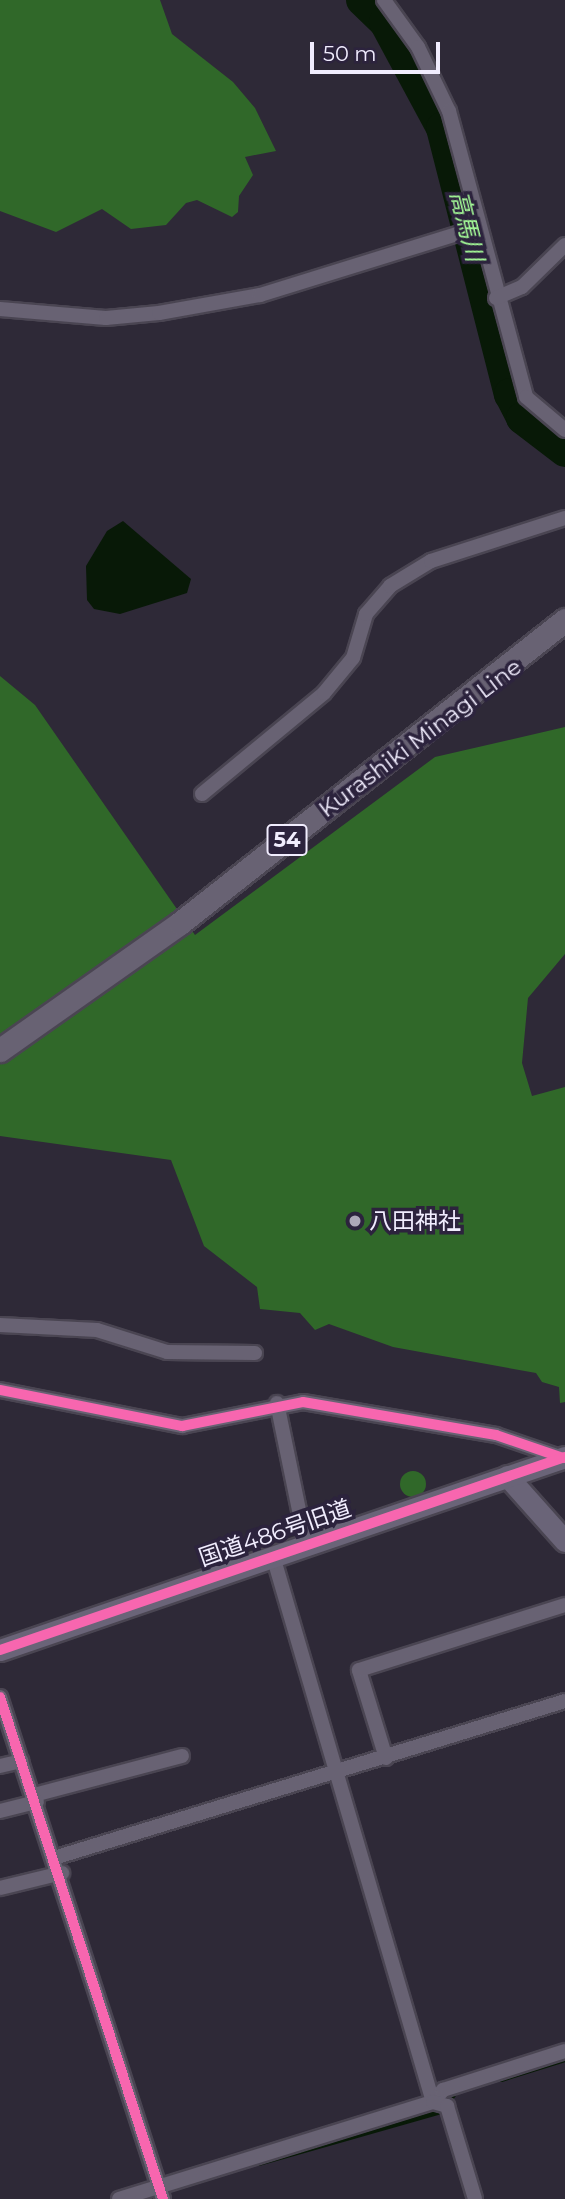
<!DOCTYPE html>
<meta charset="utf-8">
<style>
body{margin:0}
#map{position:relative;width:565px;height:2199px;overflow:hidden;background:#2e2937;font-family:Montserrat,"Noto Sans JP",sans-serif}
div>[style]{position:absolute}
.forest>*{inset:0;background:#306829}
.round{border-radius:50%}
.water>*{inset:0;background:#081907}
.stream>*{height:5px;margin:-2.5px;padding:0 2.5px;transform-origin:2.5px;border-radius:2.5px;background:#081907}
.river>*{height:32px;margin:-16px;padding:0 16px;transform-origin:16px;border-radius:16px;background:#081907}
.roads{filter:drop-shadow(2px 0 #4a4552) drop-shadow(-2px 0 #4a4552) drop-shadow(0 2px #4a4552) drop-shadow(0 -2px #4a4552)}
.street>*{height:14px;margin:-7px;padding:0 7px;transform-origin:7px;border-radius:7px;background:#686273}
.secondary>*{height:21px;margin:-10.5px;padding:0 10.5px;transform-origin:10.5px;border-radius:10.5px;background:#6a6478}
.primary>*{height:23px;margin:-11.5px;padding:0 11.5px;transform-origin:11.5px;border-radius:11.5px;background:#686273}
.cycleway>*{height:10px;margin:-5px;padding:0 5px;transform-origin:5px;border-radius:5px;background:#f766af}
.dots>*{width:19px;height:19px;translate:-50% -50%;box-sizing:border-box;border:4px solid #2c233d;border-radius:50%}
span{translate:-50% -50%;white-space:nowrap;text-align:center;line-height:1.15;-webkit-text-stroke:7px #2c233d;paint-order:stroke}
.shield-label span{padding:2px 5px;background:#2c233d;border:2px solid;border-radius:5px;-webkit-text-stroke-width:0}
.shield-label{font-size:21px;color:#f1edfe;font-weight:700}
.street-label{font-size:23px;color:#f1edfe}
.poi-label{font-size:23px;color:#f1edfe}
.left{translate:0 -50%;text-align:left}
.water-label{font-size:24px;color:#a6fe99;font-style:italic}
.scale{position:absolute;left:310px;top:42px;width:130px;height:32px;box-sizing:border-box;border:4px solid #f1edfe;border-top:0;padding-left:9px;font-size:21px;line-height:24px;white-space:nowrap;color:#f1edfe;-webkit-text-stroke:5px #2c233d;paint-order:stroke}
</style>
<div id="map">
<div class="forest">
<i style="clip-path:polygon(0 0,160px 0,172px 34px,233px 82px,255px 108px,276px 151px,245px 157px,253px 175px,239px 196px,238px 212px,232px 217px,197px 200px,186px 203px,166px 225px,131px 229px,102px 209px,56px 232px,0 211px)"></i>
<i style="clip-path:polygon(0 676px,35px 705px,195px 935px,435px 757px,565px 727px,565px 954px,528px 998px,522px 1063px,532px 1096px,565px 1087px,565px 1402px,560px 1403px,559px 1387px,542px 1382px,536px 1373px,393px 1347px,329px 1324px,315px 1330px,300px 1313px,260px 1309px,257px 1287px,204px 1246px,171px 1160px,0 1136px)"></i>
<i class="round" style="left:400px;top:1471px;width:26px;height:26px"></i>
</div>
<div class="water">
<i style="clip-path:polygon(123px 521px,191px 579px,187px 593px,120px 614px,94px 609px,87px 600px,86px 566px,107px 531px)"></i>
</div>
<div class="stream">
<i style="left:501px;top:2079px;width:67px;rotate:-17.4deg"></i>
<i style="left:258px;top:2163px;width:189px;rotate:-15.9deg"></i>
<i style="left:440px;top:2111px;width:24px;rotate:-52deg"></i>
<i style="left:145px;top:2199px;width:15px;rotate:-16deg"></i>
</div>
<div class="river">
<i style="left:362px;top:0;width:32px;rotate:44deg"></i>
<i style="left:385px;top:22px;width:120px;rotate:61.7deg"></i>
<i style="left:442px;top:128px;width:275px;rotate:75.7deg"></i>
<i style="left:510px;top:394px;width:27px;rotate:63deg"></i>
<i style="left:522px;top:418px;width:54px;rotate:37.5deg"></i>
</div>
<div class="roads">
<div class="street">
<i style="left:384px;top:0;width:58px;rotate:54.1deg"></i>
<i style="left:418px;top:47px;width:71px;rotate:64.2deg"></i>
<i style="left:449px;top:111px;width:296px;rotate:74.9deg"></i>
<i style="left:526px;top:397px;width:51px;rotate:40.2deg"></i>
<i style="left:496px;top:298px;width:28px;rotate:-23deg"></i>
<i style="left:522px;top:287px;width:60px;rotate:-44.3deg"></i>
<i style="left:0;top:309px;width:106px;rotate:4.9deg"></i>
<i style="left:106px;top:318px;width:53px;rotate:-5.4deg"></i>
<i style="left:159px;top:313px;width:103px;rotate:-10.1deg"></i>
<i style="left:260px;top:295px;width:227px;rotate:-17.2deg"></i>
<i style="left:202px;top:794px;width:158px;rotate:-39.6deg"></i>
<i style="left:324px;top:693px;width:45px;rotate:-50.4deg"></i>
<i style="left:353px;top:658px;width:46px;rotate:-73.5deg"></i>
<i style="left:366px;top:614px;width:37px;rotate:-49deg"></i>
<i style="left:390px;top:586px;width:48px;rotate:-31.4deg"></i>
<i style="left:431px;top:561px;width:141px;rotate:-17.8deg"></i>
<i style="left:0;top:1325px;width:97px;rotate:3deg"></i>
<i style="left:97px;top:1330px;width:73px;rotate:17.4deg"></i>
<i style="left:167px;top:1352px;width:88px;rotate:0.7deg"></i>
<i style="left:0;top:1390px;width:186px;rotate:11.2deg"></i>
<i style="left:182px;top:1426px;width:123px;rotate:-11.2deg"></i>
<i style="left:303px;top:1402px;width:196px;rotate:9.7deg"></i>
<i style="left:496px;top:1435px;width:71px;rotate:18.9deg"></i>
<i style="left:277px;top:1403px;width:144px;rotate:78.4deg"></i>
<i style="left:273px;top:1556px;width:569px;rotate:73.67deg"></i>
<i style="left:0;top:1697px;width:528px;rotate:72.01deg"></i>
<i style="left:386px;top:1758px;width:92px;rotate:-107.1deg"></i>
<i style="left:359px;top:1670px;width:216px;rotate:-17.5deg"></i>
<i style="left:0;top:1766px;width:22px;rotate:-13deg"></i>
<i style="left:34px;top:1795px;width:153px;rotate:-14.8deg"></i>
<i style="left:0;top:1811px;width:38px;rotate:-14deg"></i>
<i style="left:57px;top:1857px;width:531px;rotate:-17.07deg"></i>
<i style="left:0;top:1888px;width:64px;rotate:-13.6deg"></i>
<i style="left:433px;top:2102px;width:16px;rotate:-50deg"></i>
<i style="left:443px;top:2090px;width:128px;rotate:-17.7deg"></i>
<i style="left:119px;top:2199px;width:329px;rotate:-17.2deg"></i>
<i style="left:433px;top:2102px;width:15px;rotate:16deg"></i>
<i style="left:447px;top:2106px;width:97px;rotate:73.2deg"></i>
</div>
<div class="secondary">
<i style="left:507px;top:1476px;width:87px;rotate:48.3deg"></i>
<i style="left:0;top:1650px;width:597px;rotate:-18.86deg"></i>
</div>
<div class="primary">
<i style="left:0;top:1050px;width:220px;rotate:-35.2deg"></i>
<i style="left:180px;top:923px;width:490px;rotate:-38.2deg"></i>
</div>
</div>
<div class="cycleway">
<i style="left:0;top:1390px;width:186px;rotate:11.2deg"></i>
<i style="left:182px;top:1426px;width:123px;rotate:-11.2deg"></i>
<i style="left:303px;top:1402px;width:196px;rotate:9.7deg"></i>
<i style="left:496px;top:1435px;width:71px;rotate:18.9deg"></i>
<i style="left:0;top:1650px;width:597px;rotate:-18.86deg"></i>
<i style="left:0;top:1697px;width:528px;rotate:72.01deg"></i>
</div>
<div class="dots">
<i style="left:355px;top:1221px;background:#ada8b8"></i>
</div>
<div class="shield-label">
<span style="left:287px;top:840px">54</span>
</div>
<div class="street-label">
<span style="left:420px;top:738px;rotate:-37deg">Kurashiki Minagi Line</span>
<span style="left:275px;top:1533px;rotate:-19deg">国道486号旧道</span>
</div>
<div class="poi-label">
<span class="left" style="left:369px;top:1221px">八田神社</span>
</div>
<div class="water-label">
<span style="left:467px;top:226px;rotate:76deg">高馬川</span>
</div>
<div class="scale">50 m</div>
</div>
